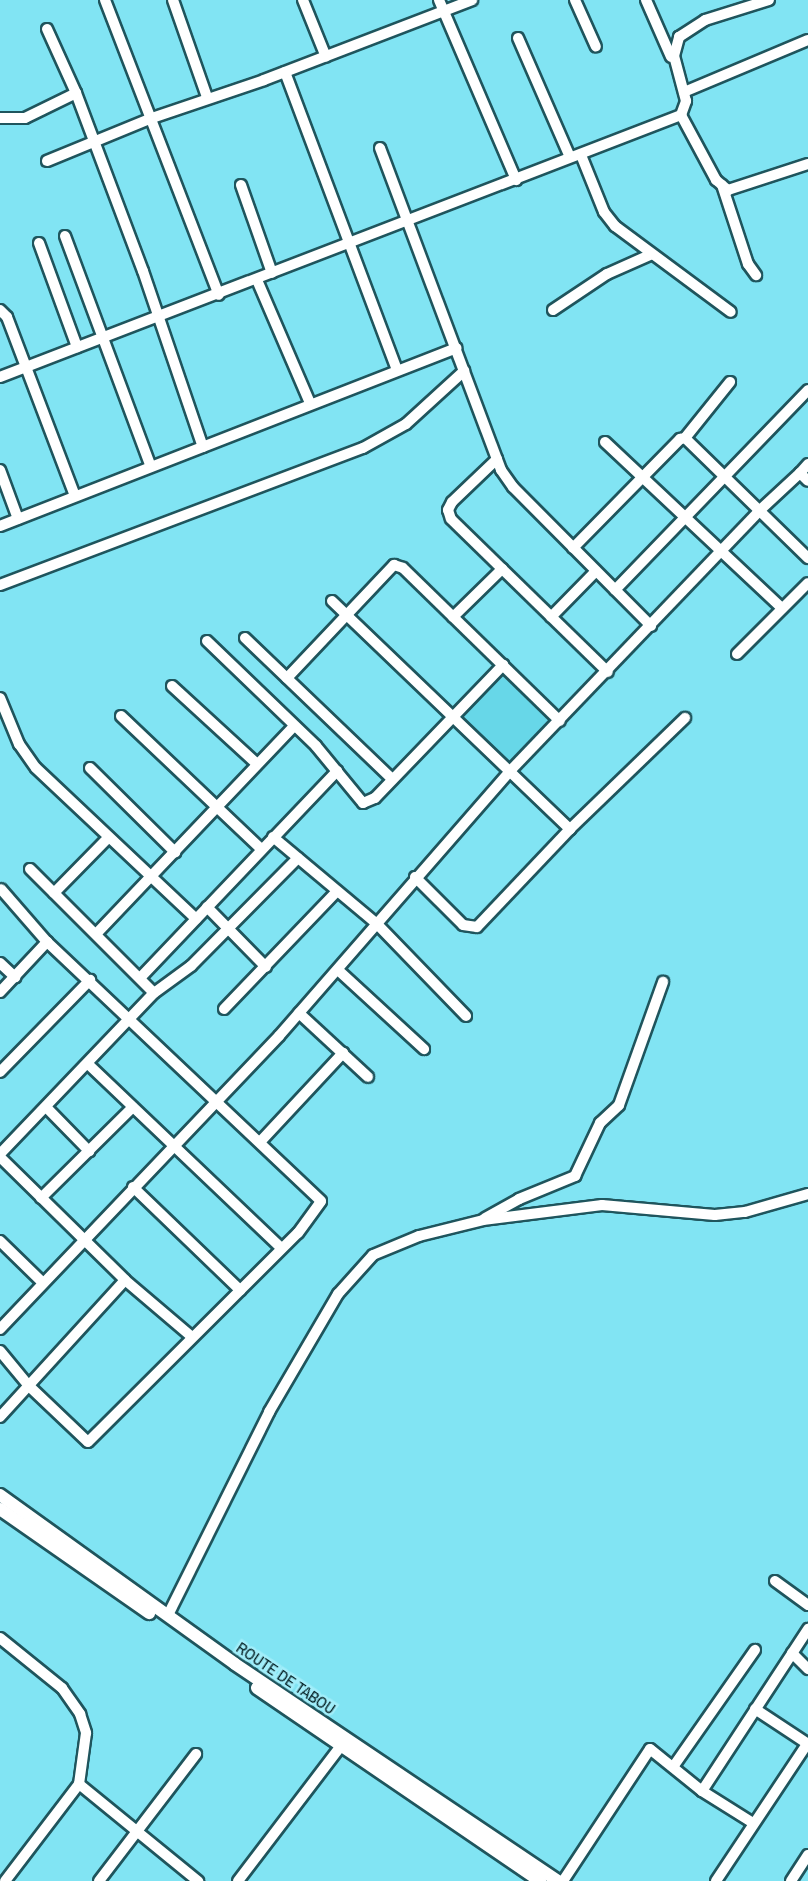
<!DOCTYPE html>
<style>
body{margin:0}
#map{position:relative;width:808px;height:1881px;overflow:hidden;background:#81e4f3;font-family:"Archivo Narrow",sans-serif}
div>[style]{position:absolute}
.built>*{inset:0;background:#67d7e8;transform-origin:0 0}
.roads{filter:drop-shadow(2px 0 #1f555d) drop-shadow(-2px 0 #1f555d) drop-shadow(0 2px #1f555d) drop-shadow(0 -2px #1f555d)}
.minor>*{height:10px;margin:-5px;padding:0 5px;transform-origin:5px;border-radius:5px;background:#fff}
.major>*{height:12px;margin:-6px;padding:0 6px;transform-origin:6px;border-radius:6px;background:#fff}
span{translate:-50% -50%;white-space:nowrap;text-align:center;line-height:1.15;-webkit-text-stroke:5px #a2eefa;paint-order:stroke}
.street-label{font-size:16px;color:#001a1e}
</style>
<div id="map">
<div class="built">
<i style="left:502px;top:670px;width:69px;height:64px;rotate:44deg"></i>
</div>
<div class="roads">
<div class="minor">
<i style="left:105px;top:0;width:316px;rotate:68.9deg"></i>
<i style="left:173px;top:0;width:103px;rotate:70.7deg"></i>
<i style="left:303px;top:0;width:61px;rotate:68deg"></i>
<i style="left:439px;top:0;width:196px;rotate:66.8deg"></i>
<i style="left:575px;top:0;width:51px;rotate:65.9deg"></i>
<i style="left:646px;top:0;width:62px;rotate:66.3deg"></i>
<i style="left:47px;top:29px;width:70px;rotate:65.6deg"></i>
<i style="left:76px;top:93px;width:190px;rotate:69.4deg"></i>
<i style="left:143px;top:271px;width:186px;rotate:71.2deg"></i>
<i style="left:518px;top:38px;width:130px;rotate:66.4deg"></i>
<i style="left:285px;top:72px;width:316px;rotate:69.4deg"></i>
<i style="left:684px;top:92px;width:134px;rotate:-22.8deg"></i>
<i style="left:681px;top:115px;width:74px;rotate:61.7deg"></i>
<i style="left:716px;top:180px;width:16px;rotate:40deg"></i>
<i style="left:728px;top:190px;width:84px;rotate:-18deg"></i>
<i style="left:0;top:118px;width:25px"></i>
<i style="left:25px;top:118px;width:57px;rotate:-26.1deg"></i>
<i style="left:380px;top:148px;width:344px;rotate:69.4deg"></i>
<i style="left:501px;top:470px;width:21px;rotate:55deg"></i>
<i style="left:513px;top:487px;width:196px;rotate:45.2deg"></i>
<i style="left:581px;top:155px;width:61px;rotate:68deg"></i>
<i style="left:604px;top:212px;width:18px;rotate:52deg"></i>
<i style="left:615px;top:226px;width:144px;rotate:36.6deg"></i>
<i style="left:47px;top:161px;width:113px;rotate:-22.3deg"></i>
<i style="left:152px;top:118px;width:118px;rotate:-18.7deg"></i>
<i style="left:264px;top:80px;width:223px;rotate:-21deg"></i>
<i style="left:241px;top:185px;width:93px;rotate:70.6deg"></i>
<i style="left:722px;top:185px;width:83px;rotate:71.8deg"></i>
<i style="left:748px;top:264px;width:14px;rotate:54deg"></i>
<i style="left:65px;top:236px;width:246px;rotate:69.6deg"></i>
<i style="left:39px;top:243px;width:111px;rotate:69.9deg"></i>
<i style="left:257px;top:280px;width:134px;rotate:66.7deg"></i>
<i style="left:0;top:310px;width:10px;rotate:45deg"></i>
<i style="left:7px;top:317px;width:191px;rotate:69.2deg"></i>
<i style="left:553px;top:310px;width:65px;rotate:-33.7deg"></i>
<i style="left:607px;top:274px;width:49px;rotate:-24deg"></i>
<i style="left:0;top:377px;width:730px;rotate:-21.04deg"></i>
<i style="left:681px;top:115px;width:15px;rotate:-70deg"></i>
<i style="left:686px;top:101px;width:47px;rotate:-104.9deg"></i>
<i style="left:674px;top:56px;width:20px;rotate:-75deg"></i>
<i style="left:679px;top:37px;width:31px;rotate:-33deg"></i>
<i style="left:705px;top:20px;width:67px;rotate:-17.4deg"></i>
<i style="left:685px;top:438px;width:72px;rotate:-51.2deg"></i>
<i style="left:605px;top:442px;width:243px;rotate:43.2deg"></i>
<i style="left:497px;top:459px;width:62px;rotate:136.3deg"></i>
<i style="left:452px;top:502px;width:9px;rotate:117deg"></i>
<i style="left:448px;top:510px;width:9px;rotate:72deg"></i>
<i style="left:451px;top:519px;width:219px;rotate:44.3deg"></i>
<i style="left:0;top:470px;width:52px;rotate:69.8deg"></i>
<i style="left:800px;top:473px;width:12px;rotate:-48deg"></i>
<i style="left:0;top:526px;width:490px;rotate:-21.3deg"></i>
<i style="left:573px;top:548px;width:153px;rotate:-45.5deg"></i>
<i style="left:680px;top:439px;width:5px;rotate:-11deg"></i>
<i style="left:685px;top:438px;width:172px;rotate:44.3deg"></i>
<i style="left:0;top:585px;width:388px;rotate:-20.7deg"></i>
<i style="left:363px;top:448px;width:49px;rotate:-29.2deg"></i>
<i style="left:406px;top:424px;width:79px;rotate:-42.4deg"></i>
<i style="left:615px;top:590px;width:278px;rotate:-46deg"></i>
<i style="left:332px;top:601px;width:330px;rotate:43.8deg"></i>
<i style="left:570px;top:829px;width:160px;rotate:-44deg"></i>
<i style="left:453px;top:617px;width:69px;rotate:-44.4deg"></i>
<i style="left:551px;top:617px;width:64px;rotate:-45.6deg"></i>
<i style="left:245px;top:638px;width:204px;rotate:43.8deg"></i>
<i style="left:207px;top:641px;width:151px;rotate:43.9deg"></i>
<i style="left:316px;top:746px;width:74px;rotate:50.5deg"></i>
<i style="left:363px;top:803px;width:13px;rotate:-23deg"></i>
<i style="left:375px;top:798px;width:185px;rotate:-46.1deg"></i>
<i style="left:737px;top:654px;width:100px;rotate:-45deg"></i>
<i style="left:287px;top:678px;width:156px;rotate:-46.6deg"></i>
<i style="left:394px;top:565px;width:9px;rotate:18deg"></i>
<i style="left:403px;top:568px;width:219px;rotate:44.3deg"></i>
<i style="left:172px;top:686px;width:115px;rotate:42.5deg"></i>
<i style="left:0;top:698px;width:50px;rotate:67.6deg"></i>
<i style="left:19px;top:744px;width:29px;rotate:55deg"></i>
<i style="left:36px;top:768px;width:220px;rotate:43.3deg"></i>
<i style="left:121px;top:716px;width:193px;rotate:43.5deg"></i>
<i style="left:90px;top:768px;width:120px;rotate:44.7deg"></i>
<i style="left:273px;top:837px;width:136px;rotate:39.9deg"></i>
<i style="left:377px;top:924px;width:128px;rotate:45.9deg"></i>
<i style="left:30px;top:869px;width:175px;rotate:45deg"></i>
<i style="left:415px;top:877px;width:68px;rotate:45deg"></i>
<i style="left:463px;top:925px;width:14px;rotate:8deg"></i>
<i style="left:477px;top:927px;width:135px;rotate:-46.5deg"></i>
<i style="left:54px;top:893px;width:78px;rotate:-45.5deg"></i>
<i style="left:207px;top:907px;width:84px;rotate:45.5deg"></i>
<i style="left:97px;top:933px;width:286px;rotate:-46.4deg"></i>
<i style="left:0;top:963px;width:21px;rotate:43deg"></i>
<i style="left:338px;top:970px;width:117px;rotate:42.6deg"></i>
<i style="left:140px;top:978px;width:286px;rotate:-46.4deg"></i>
<i style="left:0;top:992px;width:69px;rotate:-46.8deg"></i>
<i style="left:224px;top:1009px;width:163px;rotate:-46.2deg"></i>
<i style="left:299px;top:1013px;width:94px;rotate:42.8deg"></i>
<i style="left:88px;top:1064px;width:267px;rotate:43.6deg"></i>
<i style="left:0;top:1072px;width:129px;rotate:-45.6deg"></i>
<i style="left:46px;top:1107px;width:62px;rotate:45.7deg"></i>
<i style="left:260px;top:1142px;width:122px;rotate:-47deg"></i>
<i style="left:0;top:1154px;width:223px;rotate:-46.3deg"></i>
<i style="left:154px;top:993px;width:46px;rotate:-36.1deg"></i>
<i style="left:191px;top:966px;width:152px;rotate:-45.3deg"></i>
<i style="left:0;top:1157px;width:175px;rotate:44.5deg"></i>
<i style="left:125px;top:1280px;width:88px;rotate:40.4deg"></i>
<i style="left:133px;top:1187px;width:149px;rotate:43.9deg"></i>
<i style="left:41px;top:1198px;width:129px;rotate:-44.7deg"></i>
<i style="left:485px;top:1218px;width:39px;rotate:-29deg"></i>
<i style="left:519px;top:1199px;width:61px;rotate:-22.3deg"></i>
<i style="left:575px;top:1176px;width:59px;rotate:-64.7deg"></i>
<i style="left:600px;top:1123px;width:26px;rotate:-43deg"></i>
<i style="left:619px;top:1105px;width:131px;rotate:-70.3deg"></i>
<i style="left:0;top:1241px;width:60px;rotate:44.3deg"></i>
<i style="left:0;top:1329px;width:405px;rotate:-46.4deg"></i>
<i style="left:279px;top:1036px;width:352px;rotate:-48.9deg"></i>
<i style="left:510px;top:771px;width:360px;rotate:-46.2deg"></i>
<i style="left:759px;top:511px;width:56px;rotate:-42.8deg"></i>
<i style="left:800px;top:473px;width:11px;rotate:45deg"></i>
<i style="left:0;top:1351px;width:45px;rotate:50.4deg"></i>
<i style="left:29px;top:1386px;width:81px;rotate:43.5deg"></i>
<i style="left:88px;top:1442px;width:296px;rotate:-44.9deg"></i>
<i style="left:298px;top:1233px;width:39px;rotate:-54deg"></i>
<i style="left:321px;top:1201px;width:377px;rotate:-136.6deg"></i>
<i style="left:47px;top:942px;width:70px;rotate:-131deg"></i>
<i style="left:0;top:1417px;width:185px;rotate:-47.6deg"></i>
<i style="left:775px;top:1581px;width:41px;rotate:36deg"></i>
<i style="left:168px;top:1615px;width:227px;rotate:-63.5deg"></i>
<i style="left:269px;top:1412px;width:137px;rotate:-59.7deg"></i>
<i style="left:338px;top:1294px;width:52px;rotate:-48.1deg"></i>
<i style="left:373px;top:1255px;width:50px;rotate:-22.4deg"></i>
<i style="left:419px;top:1236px;width:66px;rotate:-14deg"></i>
<i style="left:483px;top:1220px;width:120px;rotate:-7.2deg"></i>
<i style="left:602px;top:1205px;width:113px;rotate:5.1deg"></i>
<i style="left:715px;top:1215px;width:30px;rotate:-6deg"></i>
<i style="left:745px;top:1212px;width:66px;rotate:-15.9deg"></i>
<i style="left:0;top:1638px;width:80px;rotate:38.9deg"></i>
<i style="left:62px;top:1688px;width:32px;rotate:55deg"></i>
<i style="left:80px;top:1714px;width:20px;rotate:72deg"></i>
<i style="left:86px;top:1733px;width:51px;rotate:97.8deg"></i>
<i style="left:79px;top:1784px;width:122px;rotate:127.3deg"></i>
<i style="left:792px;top:1653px;width:23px;rotate:45deg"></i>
<i style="left:755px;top:1709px;width:64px;rotate:33.4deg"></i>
<i style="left:673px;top:1767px;width:143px;rotate:-55deg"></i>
<i style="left:79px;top:1784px;width:154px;rotate:39.2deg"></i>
<i style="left:702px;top:1791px;width:194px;rotate:-56.8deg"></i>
<i style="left:99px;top:1881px;width:160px;rotate:-52.6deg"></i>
<i style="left:238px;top:1881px;width:168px;rotate:-52.7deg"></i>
<i style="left:563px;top:1881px;width:158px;rotate:-56.6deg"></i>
<i style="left:650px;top:1749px;width:67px;rotate:38.9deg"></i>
<i style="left:702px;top:1791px;width:60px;rotate:32.1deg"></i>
<i style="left:716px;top:1881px;width:164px;rotate:-56.4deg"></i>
<i style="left:791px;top:1881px;width:31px;rotate:-57deg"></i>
</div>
<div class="major">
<i style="left:0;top:1495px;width:289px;rotate:35.7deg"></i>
<i style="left:235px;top:1664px;width:389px;rotate:33.9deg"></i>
<i style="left:0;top:1509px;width:182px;rotate:34.9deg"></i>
<i style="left:257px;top:1688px;width:343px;rotate:34.3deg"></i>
</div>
</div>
<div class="street-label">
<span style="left:286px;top:1678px;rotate:34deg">ROUTE DE TABOU</span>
</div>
</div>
